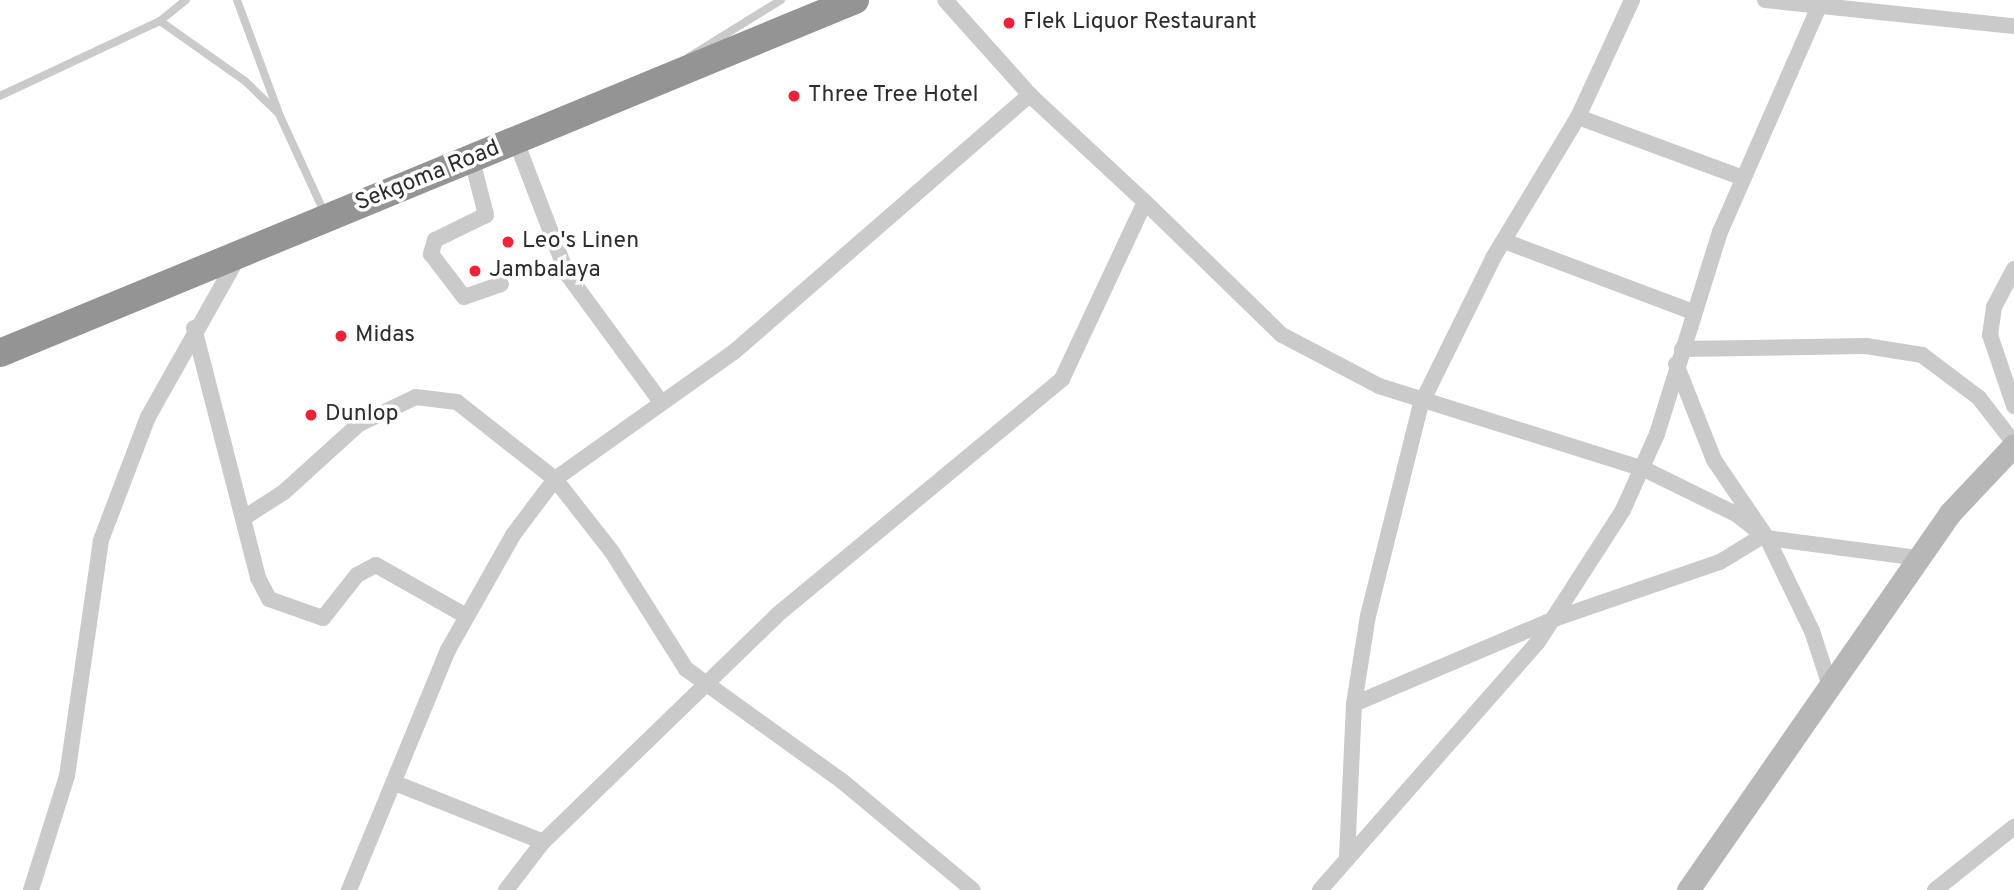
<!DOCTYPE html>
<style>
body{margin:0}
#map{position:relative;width:2014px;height:890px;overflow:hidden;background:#fff;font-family:Overpass,sans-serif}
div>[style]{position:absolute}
.lane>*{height:8px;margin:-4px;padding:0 4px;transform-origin:4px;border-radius:4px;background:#cacaca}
.street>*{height:16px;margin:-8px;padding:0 8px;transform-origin:8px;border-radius:8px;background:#cacaca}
.secondary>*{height:23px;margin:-11.5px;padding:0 11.5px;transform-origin:11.5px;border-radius:11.5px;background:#b7b7b7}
.highway>*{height:28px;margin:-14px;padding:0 14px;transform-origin:14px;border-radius:14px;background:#949494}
.dots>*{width:19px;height:19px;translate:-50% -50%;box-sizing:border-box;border:4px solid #fff;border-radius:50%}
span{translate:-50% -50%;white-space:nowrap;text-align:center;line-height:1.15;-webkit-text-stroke:7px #fff;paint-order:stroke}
.poi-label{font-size:23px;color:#2d2d2d}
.left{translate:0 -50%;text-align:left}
.street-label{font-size:23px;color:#2d2d2d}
</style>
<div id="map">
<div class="lane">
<i style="left:237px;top:0;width:118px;rotate:69.7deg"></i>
<i style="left:160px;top:21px;width:104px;rotate:35.2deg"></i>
<i style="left:245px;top:81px;width:47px;rotate:44.1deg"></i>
<i style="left:279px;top:114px;width:108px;rotate:65.3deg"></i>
<i style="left:689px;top:57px;width:108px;rotate:-31.8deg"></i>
<i style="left:0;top:96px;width:177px;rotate:-25.1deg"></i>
<i style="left:160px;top:21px;width:33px;rotate:-39deg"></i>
</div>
<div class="street">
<i style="left:1765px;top:0;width:250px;rotate:6deg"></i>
<i style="left:1578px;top:117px;width:176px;rotate:20.3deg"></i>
<i style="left:516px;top:141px;width:142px;rotate:69deg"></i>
<i style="left:567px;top:274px;width:159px;rotate:53.7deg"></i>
<i style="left:472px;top:160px;width:57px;rotate:75.7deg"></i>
<i style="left:486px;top:215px;width:57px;rotate:153.9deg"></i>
<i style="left:435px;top:240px;width:15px;rotate:106deg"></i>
<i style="left:431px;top:254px;width:54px;rotate:52.5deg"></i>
<i style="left:464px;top:297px;width:39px;rotate:-19deg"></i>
<i style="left:1145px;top:202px;width:191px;rotate:44.2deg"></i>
<i style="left:1282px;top:335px;width:110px;rotate:27.7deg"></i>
<i style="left:1379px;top:386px;width:278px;rotate:17.4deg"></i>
<i style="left:1644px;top:469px;width:102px;rotate:26.1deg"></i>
<i style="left:1736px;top:514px;width:39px;rotate:38deg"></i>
<i style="left:1767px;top:538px;width:152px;rotate:7.5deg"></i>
<i style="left:1504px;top:241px;width:202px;rotate:20.6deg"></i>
<i style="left:2014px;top:269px;width:43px;rotate:117.8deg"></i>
<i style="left:1994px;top:307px;width:28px;rotate:98deg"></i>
<i style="left:1990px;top:335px;width:75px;rotate:71.3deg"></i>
<i style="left:194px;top:328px;width:258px;rotate:75.6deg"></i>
<i style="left:258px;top:578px;width:24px;rotate:62deg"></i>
<i style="left:269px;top:599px;width:57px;rotate:19.4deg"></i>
<i style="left:323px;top:618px;width:55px;rotate:-51.7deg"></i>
<i style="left:357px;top:575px;width:21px;rotate:-28deg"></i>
<i style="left:376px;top:565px;width:103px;rotate:29.5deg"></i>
<i style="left:1682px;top:349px;width:184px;rotate:-0.9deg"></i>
<i style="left:1866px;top:346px;width:57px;rotate:9.1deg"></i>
<i style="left:1922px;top:355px;width:71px;rotate:37deg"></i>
<i style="left:1979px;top:398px;width:57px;rotate:52.1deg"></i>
<i style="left:1676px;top:364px;width:103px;rotate:68.4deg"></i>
<i style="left:1714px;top:460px;width:94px;rotate:55.8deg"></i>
<i style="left:1767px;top:538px;width:103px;rotate:64.2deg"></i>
<i style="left:1812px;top:631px;width:58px;rotate:71.9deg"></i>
<i style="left:245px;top:517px;width:46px;rotate:-32.7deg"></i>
<i style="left:284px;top:492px;width:101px;rotate:-42.2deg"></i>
<i style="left:359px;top:424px;width:63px;rotate:-25.3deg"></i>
<i style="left:416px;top:397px;width:41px;rotate:7deg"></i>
<i style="left:457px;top:402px;width:125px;rotate:38.2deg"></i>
<i style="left:555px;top:479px;width:221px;rotate:-35.4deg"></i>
<i style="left:735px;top:351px;width:391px;rotate:-41deg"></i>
<i style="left:1354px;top:704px;width:220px;rotate:-23deg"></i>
<i style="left:1557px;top:618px;width:172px;rotate:-19deg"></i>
<i style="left:1720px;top:562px;width:52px;rotate:-31.5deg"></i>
<i style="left:395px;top:783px;width:159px;rotate:21.7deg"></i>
<i style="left:1347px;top:858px;width:154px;rotate:-87.4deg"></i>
<i style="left:1354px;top:704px;width:89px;rotate:-81deg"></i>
<i style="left:1368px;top:616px;width:219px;rotate:-76deg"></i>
<i style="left:1421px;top:404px;width:163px;rotate:-63.7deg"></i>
<i style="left:1493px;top:258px;width:165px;rotate:-58.9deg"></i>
<i style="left:1578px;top:117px;width:129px;rotate:-65.2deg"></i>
<i style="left:31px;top:890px;width:120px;rotate:-72.5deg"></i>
<i style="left:67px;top:776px;width:238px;rotate:-81.8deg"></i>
<i style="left:101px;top:540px;width:132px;rotate:-69.1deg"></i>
<i style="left:148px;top:417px;width:181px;rotate:-60.6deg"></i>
<i style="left:349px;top:890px;width:260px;rotate:-67.6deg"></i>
<i style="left:448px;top:650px;width:132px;rotate:-60.5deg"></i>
<i style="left:513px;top:535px;width:70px;rotate:-53.1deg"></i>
<i style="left:555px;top:479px;width:93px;rotate:52deg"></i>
<i style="left:612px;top:552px;width:138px;rotate:57.7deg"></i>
<i style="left:686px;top:669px;width:192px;rotate:35.7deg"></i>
<i style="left:842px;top:781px;width:170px;rotate:39.8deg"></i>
<i style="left:506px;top:890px;width:61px;rotate:-52.4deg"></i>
<i style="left:543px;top:842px;width:326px;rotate:-44.1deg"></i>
<i style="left:777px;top:615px;width:370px;rotate:-39.6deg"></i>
<i style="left:1062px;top:379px;width:195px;rotate:-64.9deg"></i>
<i style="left:1145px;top:202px;width:157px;rotate:-137.1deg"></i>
<i style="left:1030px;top:95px;width:127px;rotate:-131.8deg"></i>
<i style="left:1320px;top:890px;width:330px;rotate:-48.7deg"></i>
<i style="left:1538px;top:642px;width:157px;rotate:-57.2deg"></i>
<i style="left:1623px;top:510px;width:83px;rotate:-65.9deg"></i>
<i style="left:1657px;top:434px;width:212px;rotate:-72.7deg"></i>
<i style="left:1720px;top:232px;width:253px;rotate:-66.3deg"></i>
<i style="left:1935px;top:890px;width:101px;rotate:-38.6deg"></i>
</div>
<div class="secondary">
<i style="left:1688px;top:890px;width:459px;rotate:-55.2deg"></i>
<i style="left:1950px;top:513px;width:93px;rotate:-46.7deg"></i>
</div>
<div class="highway">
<i style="left:0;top:353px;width:925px;rotate:-22.43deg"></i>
</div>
<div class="dots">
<i style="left:1009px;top:23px;background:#f32036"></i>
<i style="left:794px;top:96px;background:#f32036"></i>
<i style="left:508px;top:242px;background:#f32036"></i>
<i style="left:475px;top:271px;background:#f32036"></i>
<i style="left:341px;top:336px;background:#f32036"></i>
<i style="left:311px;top:415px;background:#f32036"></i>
</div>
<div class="poi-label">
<span class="left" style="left:1023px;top:23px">Flek Liquor Restaurant</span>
<span class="left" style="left:808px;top:96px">Three Tree Hotel</span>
<span class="left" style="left:522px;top:242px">Leo's Linen</span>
<span class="left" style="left:489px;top:271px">Jambalaya</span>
<span class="left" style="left:355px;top:336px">Midas</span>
<span class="left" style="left:325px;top:415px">Dunlop</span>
</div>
<div class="street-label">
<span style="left:428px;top:177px;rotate:-22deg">Sekgoma Road</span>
</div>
</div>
